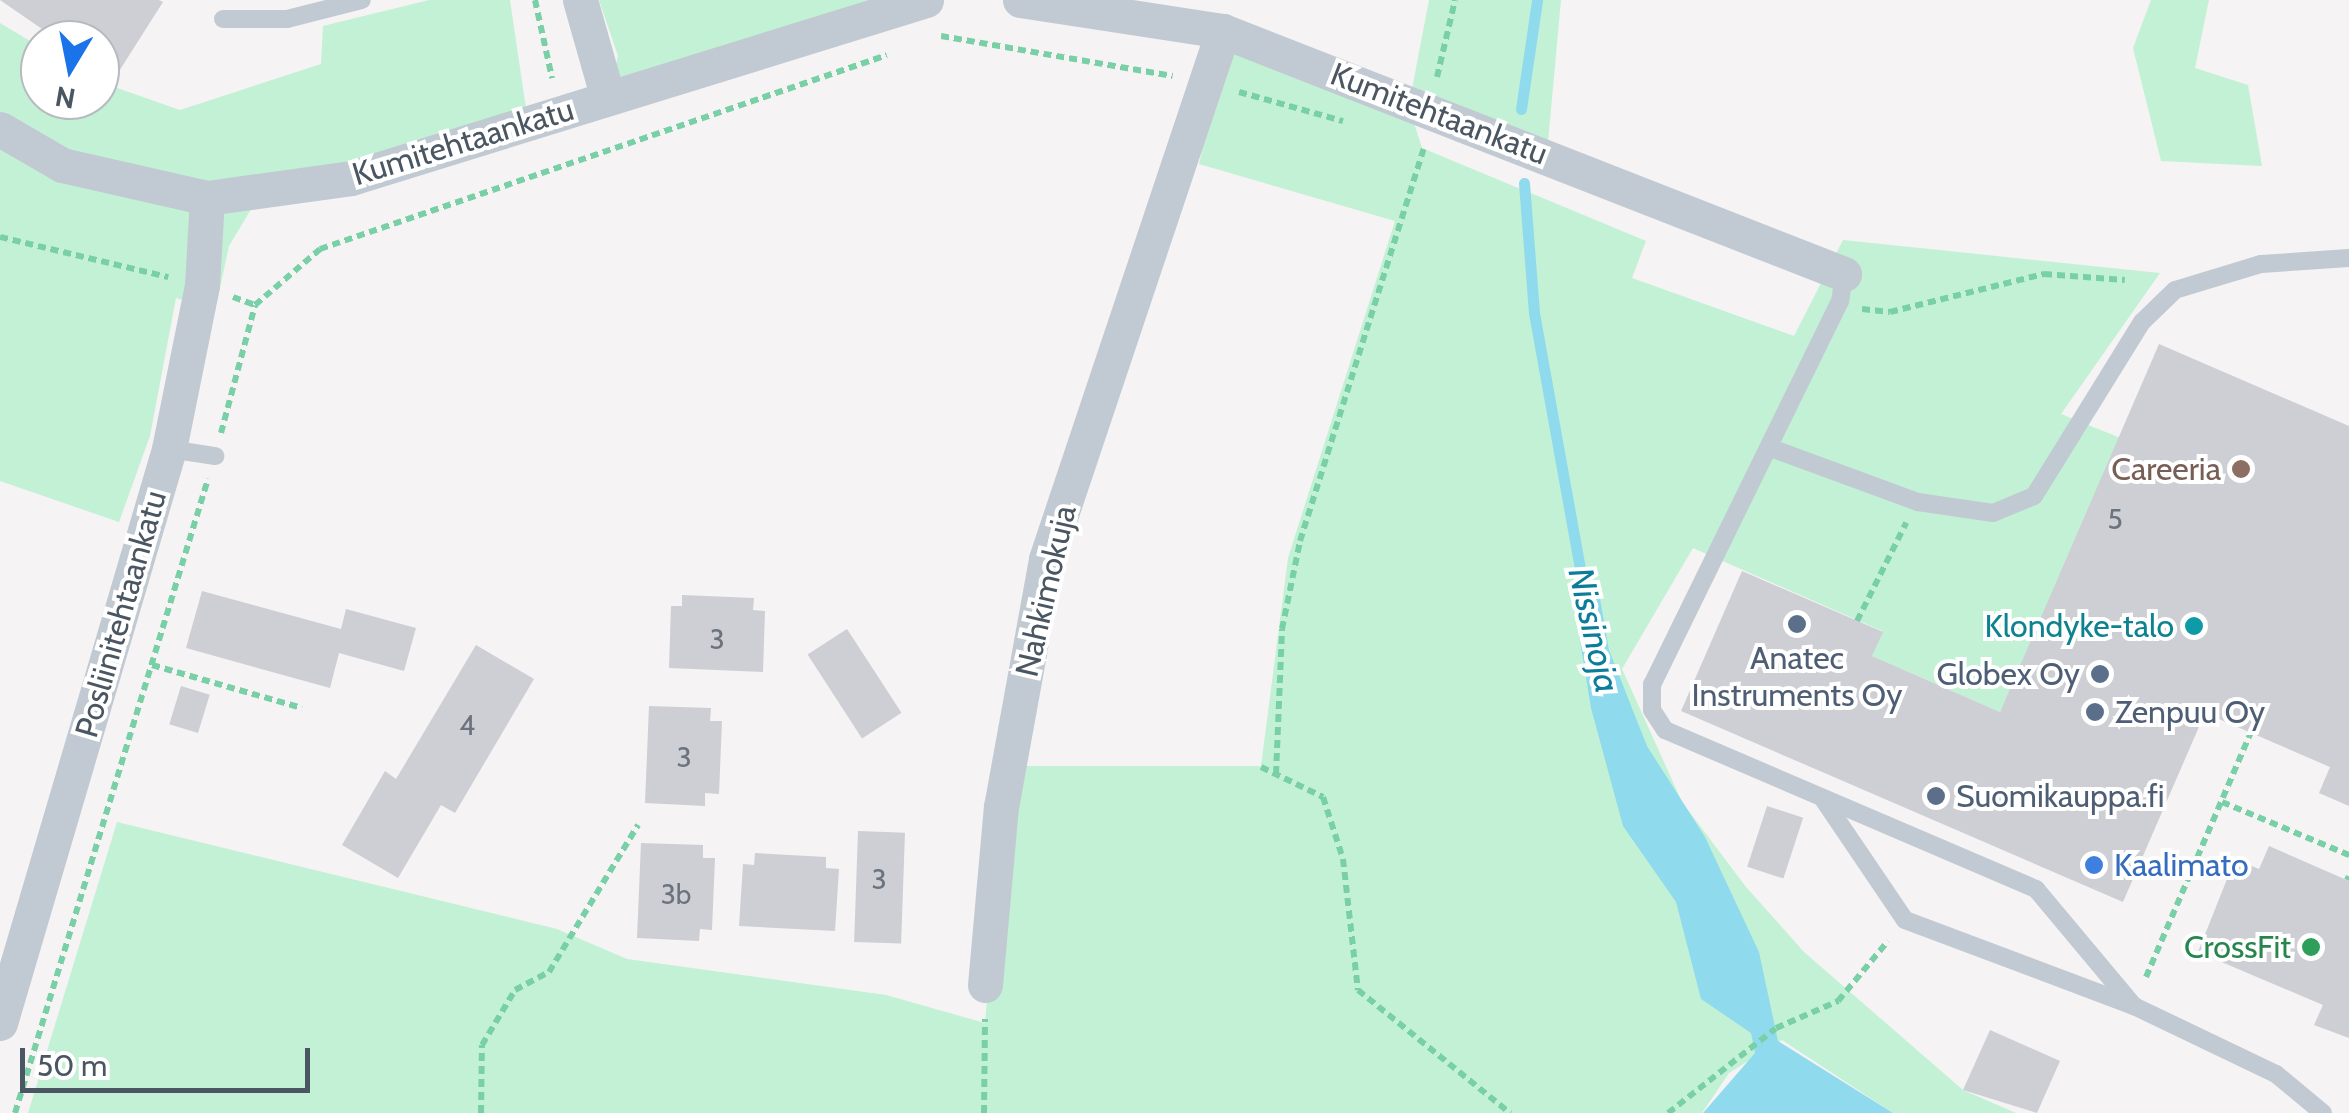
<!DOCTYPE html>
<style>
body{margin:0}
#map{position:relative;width:2349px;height:1113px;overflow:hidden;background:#f5f3f3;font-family:Cabin,sans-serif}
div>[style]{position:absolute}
.green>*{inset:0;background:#c3f1d5}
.water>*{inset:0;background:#90daee}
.stream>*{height:11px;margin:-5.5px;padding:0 5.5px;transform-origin:5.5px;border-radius:5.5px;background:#90daee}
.building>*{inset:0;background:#cdcfd5;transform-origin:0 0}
.path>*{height:6px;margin-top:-3px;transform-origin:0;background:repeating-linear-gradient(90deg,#7ad0a6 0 8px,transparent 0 13px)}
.lane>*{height:18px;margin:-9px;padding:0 9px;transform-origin:9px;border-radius:9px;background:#c1cad2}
.street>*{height:35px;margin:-17.5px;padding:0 17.5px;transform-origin:17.5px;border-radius:17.5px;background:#c1cad2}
.dots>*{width:28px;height:28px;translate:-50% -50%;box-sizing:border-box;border:5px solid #fff;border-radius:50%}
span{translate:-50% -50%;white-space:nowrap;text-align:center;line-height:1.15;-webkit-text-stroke:8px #fff;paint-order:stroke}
.number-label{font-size:28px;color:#6b747e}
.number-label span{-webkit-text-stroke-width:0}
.street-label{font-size:32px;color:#4a5661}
.education-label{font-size:32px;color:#785e54}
.right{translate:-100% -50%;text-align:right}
.culture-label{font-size:32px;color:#0d838f}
.service-label{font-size:32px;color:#4e5e75}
.left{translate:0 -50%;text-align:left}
.shop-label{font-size:32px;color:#366cbe}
.leisure-label{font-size:32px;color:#27864d}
.water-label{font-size:35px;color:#0c7c9b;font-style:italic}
.north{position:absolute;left:20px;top:20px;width:100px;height:100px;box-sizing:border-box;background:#fff;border:2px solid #b7bbc0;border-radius:50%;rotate:190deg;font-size:28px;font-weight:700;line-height:40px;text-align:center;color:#4a5661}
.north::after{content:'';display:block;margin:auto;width:35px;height:45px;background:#1a73e8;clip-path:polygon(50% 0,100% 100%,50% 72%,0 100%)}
.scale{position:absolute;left:20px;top:1048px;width:290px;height:45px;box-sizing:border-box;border:5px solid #4a5661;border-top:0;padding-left:12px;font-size:30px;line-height:35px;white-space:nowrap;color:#4a5661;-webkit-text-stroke:8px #fff;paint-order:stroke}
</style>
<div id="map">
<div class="green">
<i style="clip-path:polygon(429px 0,510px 0,528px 122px,262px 191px,229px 246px,215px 311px,176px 298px,150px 436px,119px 522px,0 481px,0 23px,40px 47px,40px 100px,100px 100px,100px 82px,180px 110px,321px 64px,323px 26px)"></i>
<i style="clip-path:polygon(599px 0,926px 0,608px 98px,618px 56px)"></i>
<i style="clip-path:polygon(1429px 0,1561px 0,1548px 142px,1412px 89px)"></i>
<i style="clip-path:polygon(2151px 0,2209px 0,2195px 68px,2248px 85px,2262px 166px,2161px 161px,2133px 48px)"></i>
<i style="clip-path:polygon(1226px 46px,1414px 123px,1422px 148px,1646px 241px,1632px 278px,1794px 336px,1843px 240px,2160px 273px,2061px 414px,2123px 439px,2000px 712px,1872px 656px,1882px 631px,1693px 548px,1622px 669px,1682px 802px,1746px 887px,1804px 952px,1963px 1090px,2016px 1113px,1893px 1113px,1782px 1040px,1729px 1073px,1702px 1113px,28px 1113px,117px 822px,557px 929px,627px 959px,886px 995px,985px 1023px,1008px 766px,1261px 766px,1288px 558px,1395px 221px,1199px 164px)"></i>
</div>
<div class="water">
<i style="clip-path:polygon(1579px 563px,1598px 587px,1609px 650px,1647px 746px,1705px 837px,1759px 952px,1778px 1041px,1893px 1113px,1703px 1113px,1755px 1053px,1751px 1033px,1701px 999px,1676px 902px,1623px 826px,1591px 708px,1571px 586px)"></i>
</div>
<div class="stream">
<i style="left:1521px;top:109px;width:110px;rotate:-81.6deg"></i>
<i style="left:1524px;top:183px;width:130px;rotate:85.6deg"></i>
<i style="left:1534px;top:313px;width:266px;rotate:79.8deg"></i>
</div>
<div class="building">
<i style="clip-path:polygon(0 0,159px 0,163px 2px,116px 76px,100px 66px,100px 40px,58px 40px)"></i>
<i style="clip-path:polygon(2159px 344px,2349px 426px,2349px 806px,2319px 793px,2330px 767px,2205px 713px,2123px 902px,1681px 711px,1742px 571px,1883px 632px,1872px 656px,2000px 712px)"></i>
<i style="clip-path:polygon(202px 591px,341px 629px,346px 609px,416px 628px,404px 671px,339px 653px,330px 688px,186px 648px)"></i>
<i style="clip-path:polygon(682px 595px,754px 598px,753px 610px,765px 611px,763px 672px,669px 668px,671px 606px,682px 606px)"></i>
<i style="left:847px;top:629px;width:100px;height:47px;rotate:57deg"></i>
<i style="clip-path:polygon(476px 645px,534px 679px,455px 813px,441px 805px,398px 878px,342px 845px,385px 771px,396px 779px)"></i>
<i style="left:181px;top:686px;width:30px;height:40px;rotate:17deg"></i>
<i style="clip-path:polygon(649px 706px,711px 708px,710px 721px,722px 721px,719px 794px,705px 793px,705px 806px,645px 803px)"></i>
<i style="left:1767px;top:806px;width:38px;height:64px;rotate:18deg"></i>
<i style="left:858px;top:831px;width:47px;height:111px;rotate:2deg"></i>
<i style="clip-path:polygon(641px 843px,703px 845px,703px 858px,715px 858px,712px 930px,700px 929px,699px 941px,637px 938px)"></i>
<i style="clip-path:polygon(2269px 846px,2349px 881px,2349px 1038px,2314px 1025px,2323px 1005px,2198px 952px,2235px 859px,2259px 869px)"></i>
<i style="clip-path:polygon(755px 853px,826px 857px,826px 868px,839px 869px,835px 931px,739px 926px,743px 864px,754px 865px)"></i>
<i style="clip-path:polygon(1990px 1030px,2060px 1061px,2037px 1113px,1963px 1090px)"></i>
</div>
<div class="path">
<i style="left:535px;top:0;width:80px;rotate:77.7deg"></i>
<i style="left:941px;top:36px;width:235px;rotate:9.8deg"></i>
<i style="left:1437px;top:77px;width:79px;rotate:-76.8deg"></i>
<i style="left:1239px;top:92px;width:108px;rotate:15.6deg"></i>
<i style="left:0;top:237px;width:173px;rotate:13.4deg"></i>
<i style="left:233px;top:297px;width:23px;rotate:20deg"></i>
<i style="left:1862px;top:309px;width:28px;rotate:6deg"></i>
<i style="left:1890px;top:312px;width:159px;rotate:-13.9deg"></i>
<i style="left:2044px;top:274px;width:81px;rotate:4.2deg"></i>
<i style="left:221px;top:433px;width:132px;rotate:-75.1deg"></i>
<i style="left:255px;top:305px;width:86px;rotate:-40.7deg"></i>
<i style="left:320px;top:249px;width:599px;rotate:-18.89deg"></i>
<i style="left:1857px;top:621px;width:110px;rotate:-63.4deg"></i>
<i style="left:152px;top:665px;width:156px;rotate:16deg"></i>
<i style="left:1261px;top:767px;width:69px;rotate:25.8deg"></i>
<i style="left:1323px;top:797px;width:65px;rotate:72.1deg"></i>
<i style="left:1343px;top:859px;width:132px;rotate:83.5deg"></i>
<i style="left:1358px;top:990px;width:196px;rotate:39deg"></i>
<i style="left:1276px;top:774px;width:145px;rotate:-87.6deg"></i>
<i style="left:1282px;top:629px;width:90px;rotate:-78.4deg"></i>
<i style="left:1300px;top:541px;width:412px;rotate:-72.5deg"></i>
<i style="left:2222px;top:802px;width:138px;rotate:22.7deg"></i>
<i style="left:2347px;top:880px;width:4px;rotate:-63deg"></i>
<i style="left:2146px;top:977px;width:267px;rotate:-66.8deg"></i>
<i style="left:15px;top:1113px;width:663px;rotate:-73.07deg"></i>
<i style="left:481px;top:1113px;width:68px;rotate:-89.2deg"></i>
<i style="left:482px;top:1045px;width:64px;rotate:-59deg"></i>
<i style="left:515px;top:990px;width:38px;rotate:-28deg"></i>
<i style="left:549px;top:972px;width:172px;rotate:-58.8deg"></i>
<i style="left:984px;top:1113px;width:94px;rotate:-89.4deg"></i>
<i style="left:1668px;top:1113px;width:137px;rotate:-38.2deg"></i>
<i style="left:1776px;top:1028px;width:68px;rotate:-23.5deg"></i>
<i style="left:1838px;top:1001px;width:78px;rotate:-50.2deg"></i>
</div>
<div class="lane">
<i style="left:223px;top:19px;width:64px"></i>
<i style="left:287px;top:19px;width:77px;rotate:-14.2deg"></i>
<i style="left:1844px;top:274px;width:27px;rotate:98deg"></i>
<i style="left:1840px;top:301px;width:427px;rotate:116.1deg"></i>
<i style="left:1652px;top:684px;width:26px;rotate:90deg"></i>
<i style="left:1652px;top:710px;width:24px;rotate:57deg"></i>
<i style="left:1665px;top:730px;width:404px;rotate:23.2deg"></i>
<i style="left:2036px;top:889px;width:153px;rotate:50.1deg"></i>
<i style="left:1771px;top:448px;width:157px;rotate:20.2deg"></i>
<i style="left:1918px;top:502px;width:76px;rotate:8.3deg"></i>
<i style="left:1993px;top:513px;width:44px;rotate:-22.5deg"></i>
<i style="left:2034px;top:496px;width:205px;rotate:-58.2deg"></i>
<i style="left:2142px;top:322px;width:46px;rotate:-44.1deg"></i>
<i style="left:2175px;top:290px;width:90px;rotate:-16.8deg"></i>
<i style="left:2261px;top:264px;width:88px;rotate:-3.9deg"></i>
<i style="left:169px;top:449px;width:47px;rotate:8.7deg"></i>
<i style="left:1823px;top:799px;width:146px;rotate:55.9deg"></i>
<i style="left:1905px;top:920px;width:245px;rotate:20.6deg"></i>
<i style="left:2134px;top:1006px;width:157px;rotate:25.6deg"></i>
<i style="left:2276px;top:1074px;width:61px;rotate:39.7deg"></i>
</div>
<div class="street">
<i style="left:580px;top:0;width:102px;rotate:74.1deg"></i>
<i style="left:1020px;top:0;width:205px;rotate:8.7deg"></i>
<i style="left:1223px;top:31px;width:667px;rotate:21.37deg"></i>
<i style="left:0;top:129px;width:72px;rotate:30.1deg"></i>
<i style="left:62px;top:165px;width:149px;rotate:12.8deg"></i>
<i style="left:207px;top:198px;width:145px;rotate:-7.9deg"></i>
<i style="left:351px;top:178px;width:602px;rotate:-17.2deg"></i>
<i style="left:985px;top:985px;width:179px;rotate:-84.9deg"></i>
<i style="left:1001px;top:807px;width:252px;rotate:-79.7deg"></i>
<i style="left:1046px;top:559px;width:557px;rotate:-71.47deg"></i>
<i style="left:0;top:1023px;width:598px;rotate:-73.59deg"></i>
<i style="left:169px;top:449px;width:167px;rotate:-78.6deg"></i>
<i style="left:202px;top:285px;width:87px;rotate:-86.7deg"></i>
</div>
<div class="dots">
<i style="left:2241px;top:469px;background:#8d6e63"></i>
<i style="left:1797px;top:624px;background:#5c6f8a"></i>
<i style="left:2194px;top:626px;background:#0f9aa8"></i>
<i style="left:2100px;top:674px;background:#5c6f8a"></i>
<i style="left:2095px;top:712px;background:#5c6f8a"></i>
<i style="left:1936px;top:796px;background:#5c6f8a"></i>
<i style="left:2094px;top:865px;background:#3f7fe0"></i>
<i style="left:2311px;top:947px;background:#2e9e5b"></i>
</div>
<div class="number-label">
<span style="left:2115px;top:519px">5</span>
<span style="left:717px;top:639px">3</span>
<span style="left:467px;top:725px">4</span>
<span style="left:684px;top:757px">3</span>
<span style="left:879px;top:879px">3</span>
<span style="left:676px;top:894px">3b</span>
</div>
<div class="street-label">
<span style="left:1439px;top:114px;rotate:21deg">Kumitehtaankatu</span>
<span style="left:463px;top:142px;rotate:-17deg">Kumitehtaankatu</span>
<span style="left:1046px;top:591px;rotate:-77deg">Nahkimokuja</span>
<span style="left:121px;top:614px;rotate:-74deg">Posliinitehtaankatu</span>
</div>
<div class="education-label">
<span class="right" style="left:2221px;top:469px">Careeria</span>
</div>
<div class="culture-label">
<span class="right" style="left:2174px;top:626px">Klondyke-talo</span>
</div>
<div class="service-label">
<span style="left:1797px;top:677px">Anatec<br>Instruments Oy</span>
<span class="right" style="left:2080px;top:674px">Globex Oy</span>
<span class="left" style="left:2115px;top:712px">Zenpuu Oy</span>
<span class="left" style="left:1956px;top:796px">Suomikauppa.fi</span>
</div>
<div class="shop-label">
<span class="left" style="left:2114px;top:865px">Kaalimato</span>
</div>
<div class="leisure-label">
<span class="right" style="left:2291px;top:947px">CrossFit</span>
</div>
<div class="water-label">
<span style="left:1594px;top:630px;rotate:77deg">Nissinoja</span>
</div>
<div class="north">N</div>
<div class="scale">50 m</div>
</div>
